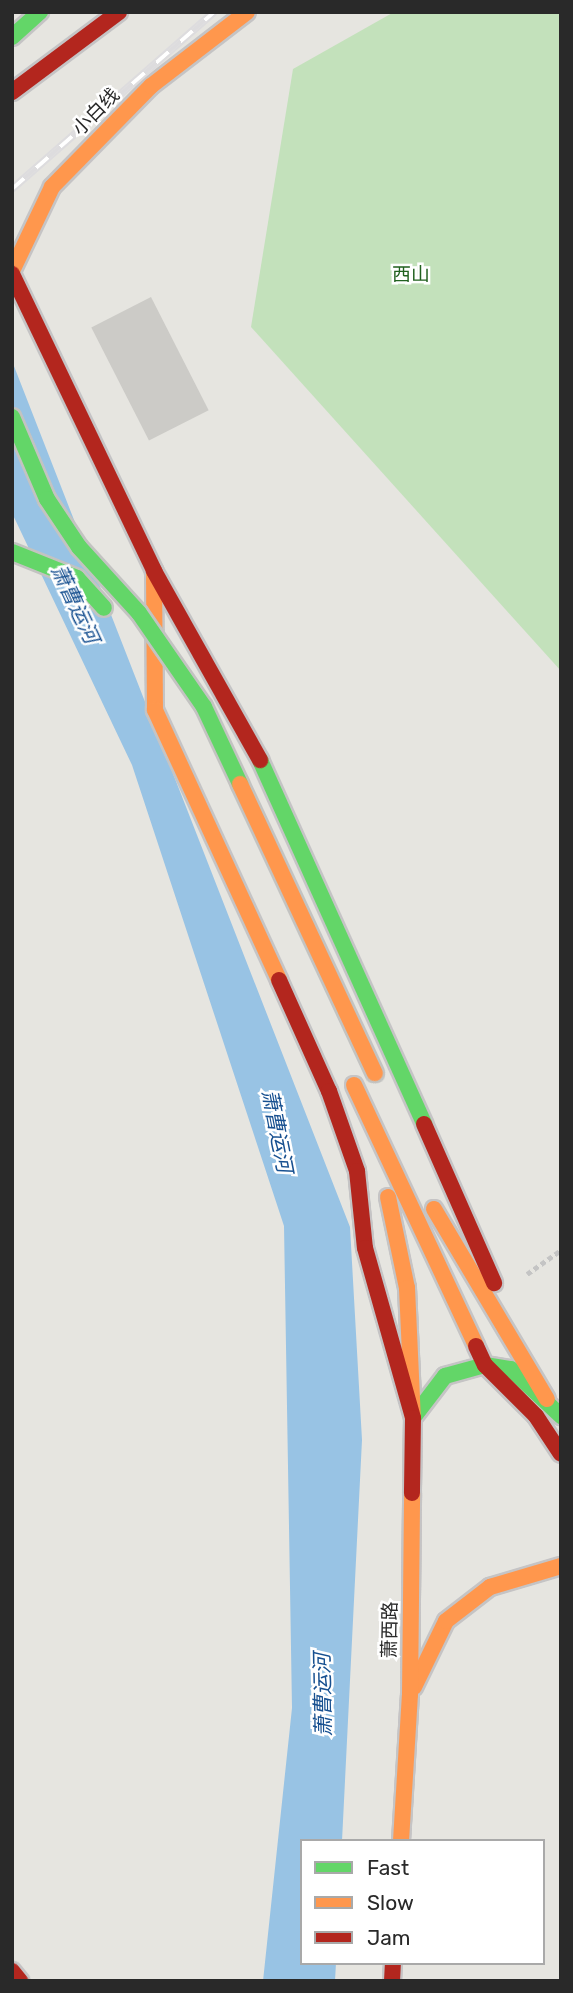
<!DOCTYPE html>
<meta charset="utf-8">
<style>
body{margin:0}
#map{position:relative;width:573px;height:1993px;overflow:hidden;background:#e6e5e0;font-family:Rubik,"Noto Sans SC",sans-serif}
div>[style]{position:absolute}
.green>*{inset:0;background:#c3e1bb}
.water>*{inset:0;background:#98c3e4}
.building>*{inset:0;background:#cccbc7;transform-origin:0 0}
.path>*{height:4.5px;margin-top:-2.25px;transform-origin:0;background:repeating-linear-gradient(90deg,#c4c4c4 0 5px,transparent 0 8.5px)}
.roads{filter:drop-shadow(2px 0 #c5c4c5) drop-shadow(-2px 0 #c5c4c5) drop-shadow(0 2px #c5c4c5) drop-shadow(0 -2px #c5c4c5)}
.fast>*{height:16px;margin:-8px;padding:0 8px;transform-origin:8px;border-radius:8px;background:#63d668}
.slow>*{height:16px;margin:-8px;padding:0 8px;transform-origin:8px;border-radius:8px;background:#ff974d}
.jam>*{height:16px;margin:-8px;padding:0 8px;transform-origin:8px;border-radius:8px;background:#b3261e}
.rail>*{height:8px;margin-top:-4px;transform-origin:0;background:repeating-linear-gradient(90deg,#fff 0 16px,#dddcde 0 32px);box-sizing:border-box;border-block:2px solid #dddcde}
.bridges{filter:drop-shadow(2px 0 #c3c3c1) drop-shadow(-2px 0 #c3c3c1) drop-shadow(0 2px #c3c3c1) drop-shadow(0 -2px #c3c3c1)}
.fast-bridge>*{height:16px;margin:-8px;padding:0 8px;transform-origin:8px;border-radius:8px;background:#63d668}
.slow-bridge>*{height:16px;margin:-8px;padding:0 8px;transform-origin:8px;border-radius:8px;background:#ff974d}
span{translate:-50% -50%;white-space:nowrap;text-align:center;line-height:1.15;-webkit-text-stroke:5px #fff;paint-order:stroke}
.street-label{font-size:19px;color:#292929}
.park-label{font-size:19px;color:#21611f}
.water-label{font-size:21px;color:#175090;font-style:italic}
.frame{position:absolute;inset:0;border:14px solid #292929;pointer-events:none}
.legend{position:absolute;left:300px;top:1839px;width:245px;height:126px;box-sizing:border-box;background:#fff;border:2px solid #a9a9a9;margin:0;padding:9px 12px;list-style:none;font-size:21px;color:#292929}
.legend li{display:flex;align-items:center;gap:14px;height:35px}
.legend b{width:35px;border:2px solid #a9a9a9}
</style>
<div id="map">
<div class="green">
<i style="clip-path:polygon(394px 12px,561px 12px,561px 671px,251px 327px,293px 69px)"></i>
</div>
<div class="water">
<i style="clip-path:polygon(12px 361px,350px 1227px,362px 1440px,342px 1841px,302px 1841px,302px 1963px,336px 1963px,335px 1981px,263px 1981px,292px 1708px,284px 1226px,132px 765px,12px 513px)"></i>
</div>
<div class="building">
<i style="left:151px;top:297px;width:127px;height:67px;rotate:63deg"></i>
</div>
<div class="path">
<i style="left:527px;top:1274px;width:42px;rotate:-35.2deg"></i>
</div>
<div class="roads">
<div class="fast">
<i style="left:12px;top:37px;width:38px;rotate:-42deg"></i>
<i style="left:260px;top:760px;width:399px;rotate:65.7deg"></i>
<i style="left:413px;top:1418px;width:53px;rotate:-52.7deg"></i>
<i style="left:445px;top:1376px;width:41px;rotate:-15.4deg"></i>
<i style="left:485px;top:1365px;width:26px;rotate:9deg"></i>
<i style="left:511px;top:1369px;width:69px;rotate:43.2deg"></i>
</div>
<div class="slow">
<i style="left:12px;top:271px;width:93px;rotate:-64.5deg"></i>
<i style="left:52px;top:187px;width:141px;rotate:-45.6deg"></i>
<i style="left:151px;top:86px;width:121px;rotate:-37.6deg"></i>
<i style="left:154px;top:571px;width:139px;rotate:89.6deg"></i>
<i style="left:155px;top:710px;width:297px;rotate:65.3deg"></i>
<i style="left:354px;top:1085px;width:288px;rotate:64.9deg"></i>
<i style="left:388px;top:1197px;width:93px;rotate:78.2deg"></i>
<i style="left:407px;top:1288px;width:130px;rotate:87.4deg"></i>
<i style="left:434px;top:1209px;width:221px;rotate:59.3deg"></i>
<i style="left:414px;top:1687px;width:73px;rotate:-64.1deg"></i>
<i style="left:446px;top:1621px;width:56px;rotate:-37.7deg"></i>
<i style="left:490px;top:1587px;width:74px;rotate:-16.5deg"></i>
<i style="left:401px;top:1841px;width:146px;rotate:-86.5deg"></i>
<i style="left:410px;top:1695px;width:202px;rotate:-89.4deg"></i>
</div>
<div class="jam">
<i style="left:12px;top:92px;width:134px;rotate:-36.8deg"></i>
<i style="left:12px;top:274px;width:329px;rotate:64.4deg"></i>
<i style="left:154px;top:571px;width:217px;rotate:60.7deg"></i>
<i style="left:279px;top:980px;width:122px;rotate:65.8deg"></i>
<i style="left:329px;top:1091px;width:85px;rotate:70.7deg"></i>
<i style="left:357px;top:1171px;width:77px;rotate:84.1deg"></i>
<i style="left:365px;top:1248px;width:177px;rotate:74.2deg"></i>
<i style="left:413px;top:1418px;width:75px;rotate:90.8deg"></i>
<i style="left:424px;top:1124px;width:174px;rotate:66.2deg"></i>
<i style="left:476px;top:1346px;width:21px;rotate:65deg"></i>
<i style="left:485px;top:1365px;width:72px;rotate:45deg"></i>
<i style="left:536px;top:1416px;width:45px;rotate:56.7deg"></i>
<i style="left:12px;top:1971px;width:13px;rotate:51deg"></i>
<i style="left:392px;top:1981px;width:18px;rotate:-87deg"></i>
</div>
</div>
<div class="rail">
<i style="left:12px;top:189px;width:269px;rotate:-41.2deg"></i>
</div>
<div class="bridges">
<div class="fast-bridge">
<i style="left:12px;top:417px;width:89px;rotate:66.9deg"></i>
<i style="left:47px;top:499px;width:58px;rotate:56.3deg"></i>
<i style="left:79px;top:547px;width:89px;rotate:47.7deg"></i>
<i style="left:139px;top:613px;width:114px;rotate:55.3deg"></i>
<i style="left:204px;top:707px;width:85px;rotate:64.9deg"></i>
<i style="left:12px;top:552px;width:70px;rotate:21.8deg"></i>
<i style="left:77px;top:578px;width:40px;rotate:48deg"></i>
</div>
<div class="slow-bridge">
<i style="left:240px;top:784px;width:319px;rotate:65deg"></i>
</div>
</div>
<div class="street-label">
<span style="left:96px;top:112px;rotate:-45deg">小白线</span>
<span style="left:390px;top:1630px;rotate:-89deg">萧西路</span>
</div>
<div class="park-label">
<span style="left:411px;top:275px">西山</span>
</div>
<div class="water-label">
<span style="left:75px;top:604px;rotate:65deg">萧曹运河</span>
<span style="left:277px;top:1131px;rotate:79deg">萧曹运河</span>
<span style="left:323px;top:1695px;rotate:-91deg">萧曹运河</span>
</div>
<div class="frame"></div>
<ul class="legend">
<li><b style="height:9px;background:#63d668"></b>Fast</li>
<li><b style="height:9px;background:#ff974d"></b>Slow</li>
<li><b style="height:9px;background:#b3261e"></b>Jam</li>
</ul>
</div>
